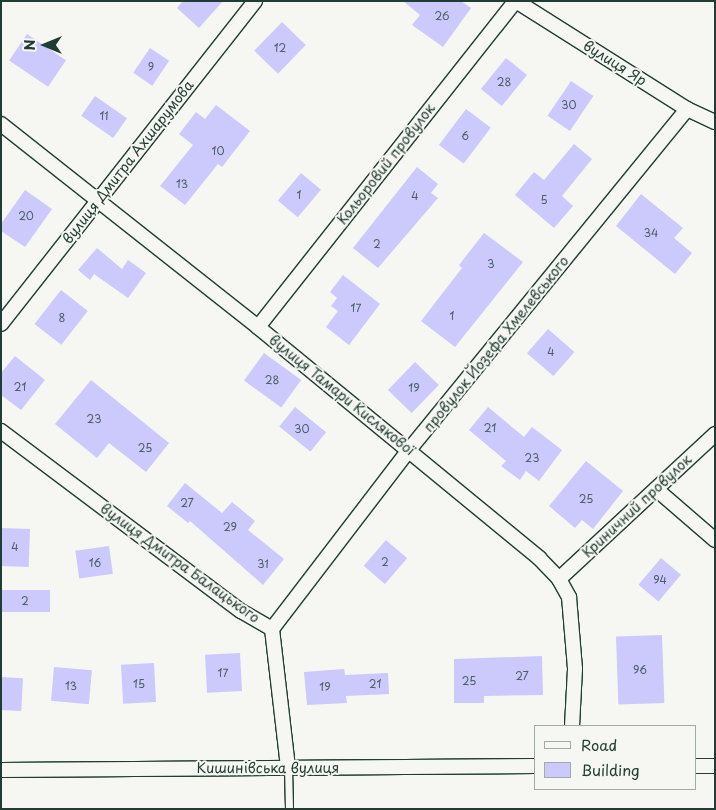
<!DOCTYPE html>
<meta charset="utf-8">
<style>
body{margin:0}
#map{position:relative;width:716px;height:810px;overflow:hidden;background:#f6f6f2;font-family:"Playpen Sans",sans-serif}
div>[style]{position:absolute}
.building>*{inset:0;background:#ccc9fc;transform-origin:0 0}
.roads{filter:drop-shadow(1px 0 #1f3d34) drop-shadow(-1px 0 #1f3d34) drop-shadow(0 1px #1f3d34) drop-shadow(0 -1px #1f3d34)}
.lane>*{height:7px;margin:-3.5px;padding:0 3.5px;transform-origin:3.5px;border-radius:3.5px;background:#f6f6f2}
.street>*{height:14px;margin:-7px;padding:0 7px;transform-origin:7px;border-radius:7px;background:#f6f6f2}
span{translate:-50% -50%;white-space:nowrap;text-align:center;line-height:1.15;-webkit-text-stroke:4px #f6f6f2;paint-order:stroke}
.number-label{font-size:11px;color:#4a6066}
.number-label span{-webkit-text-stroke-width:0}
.street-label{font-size:14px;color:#1f3d34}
.frame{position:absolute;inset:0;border:2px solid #1f3d34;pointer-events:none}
.legend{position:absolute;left:534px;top:725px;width:162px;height:65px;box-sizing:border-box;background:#f6f6f2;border:1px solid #a0aca6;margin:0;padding:6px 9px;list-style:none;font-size:15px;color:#1f3d34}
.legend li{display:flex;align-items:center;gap:10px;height:25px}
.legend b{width:25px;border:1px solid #a0aca6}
.north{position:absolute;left:20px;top:20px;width:50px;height:50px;-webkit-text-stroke:4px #f6f6f2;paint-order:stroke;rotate:270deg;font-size:14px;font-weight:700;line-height:20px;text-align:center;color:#1f3d34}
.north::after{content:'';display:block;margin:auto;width:18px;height:22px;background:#1f3d34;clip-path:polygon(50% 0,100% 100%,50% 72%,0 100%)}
</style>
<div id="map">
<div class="building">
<i style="clip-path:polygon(183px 1px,223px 1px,199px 28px,177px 8px)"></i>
<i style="clip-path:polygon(403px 1px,461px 1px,471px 8px,443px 47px,412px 25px,420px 15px)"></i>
<i style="left:282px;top:22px;width:33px;height:40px;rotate:44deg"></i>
<i style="left:27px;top:34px;width:47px;height:32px;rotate:34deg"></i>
<i style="left:150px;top:48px;width:23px;height:30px;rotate:34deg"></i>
<i style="left:506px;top:58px;width:27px;height:40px;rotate:39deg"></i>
<i style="left:571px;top:81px;width:27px;height:42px;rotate:34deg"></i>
<i style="left:95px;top:96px;width:39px;height:24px;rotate:35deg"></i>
<i style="clip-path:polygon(216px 105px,250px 131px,222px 167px,218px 164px,185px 205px,160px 186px,193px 145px,179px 134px,196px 112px,205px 119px)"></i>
<i style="left:466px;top:109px;width:31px;height:45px;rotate:37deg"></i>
<i style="clip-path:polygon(574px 144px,592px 159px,562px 196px,573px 206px,554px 228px,515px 195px,534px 172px,544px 180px)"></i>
<i style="clip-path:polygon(417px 167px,438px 184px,431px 193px,438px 198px,378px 268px,353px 248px)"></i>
<i style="left:301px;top:173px;width:26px;height:36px;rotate:40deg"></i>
<i style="clip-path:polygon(25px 190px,52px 209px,25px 247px,1px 231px,1px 224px)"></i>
<i style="clip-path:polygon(641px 194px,683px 228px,674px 238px,692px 253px,675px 274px,616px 226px)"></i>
<i style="clip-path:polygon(484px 233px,523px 262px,455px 347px,421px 321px,462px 268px,459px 265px)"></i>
<i style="clip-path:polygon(97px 248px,122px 269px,128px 260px,146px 273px,128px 298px,94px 274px,90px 280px,78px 270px)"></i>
<i style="clip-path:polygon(343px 275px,380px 304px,349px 345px,326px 327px,338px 311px,331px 306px,337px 298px,330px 292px)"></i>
<i style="left:61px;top:290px;width:34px;height:43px;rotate:38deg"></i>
<i style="left:548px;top:329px;width:35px;height:32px;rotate:41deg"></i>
<i style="left:264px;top:353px;width:46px;height:34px;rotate:36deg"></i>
<i style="clip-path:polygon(15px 356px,45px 380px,21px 410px,1px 395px,1px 373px)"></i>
<i style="left:415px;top:362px;width:33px;height:39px;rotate:44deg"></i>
<i style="clip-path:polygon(91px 380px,169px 443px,146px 472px,109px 443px,97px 458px,55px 424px)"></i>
<i style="left:295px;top:407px;width:40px;height:25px;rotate:39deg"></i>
<i style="clip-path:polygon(488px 407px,524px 437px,532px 427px,562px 450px,539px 481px,526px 471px,520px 480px,501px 466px,506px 461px,469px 430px)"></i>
<i style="clip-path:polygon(586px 461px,623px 491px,593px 529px,582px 520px,575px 528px,549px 506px)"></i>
<i style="clip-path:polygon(185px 483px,222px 513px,232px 502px,255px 521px,248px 530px,284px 559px,263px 585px,190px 521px,188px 523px,167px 506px)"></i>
<i style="left:1px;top:528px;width:29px;height:38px;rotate:2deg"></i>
<i style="left:386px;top:540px;width:28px;height:34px;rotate:41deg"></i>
<i style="left:109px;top:546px;width:28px;height:34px;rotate:82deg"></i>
<i style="left:661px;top:558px;width:26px;height:35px;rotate:40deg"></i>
<i style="left:1px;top:590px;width:49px;height:22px"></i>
<i style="left:662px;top:635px;width:68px;height:46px;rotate:88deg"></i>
<i style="left:240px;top:653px;width:38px;height:35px;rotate:87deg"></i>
<i style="clip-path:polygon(542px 656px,543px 695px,484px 696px,484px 703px,454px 703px,454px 659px)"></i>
<i style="left:154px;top:663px;width:39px;height:33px;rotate:87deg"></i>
<i style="left:54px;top:667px;width:38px;height:34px;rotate:5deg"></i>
<i style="clip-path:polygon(344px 669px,345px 675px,388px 673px,389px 694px,346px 696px,347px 703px,307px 705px,304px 672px)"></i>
<i style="left:1px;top:677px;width:22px;height:33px;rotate:3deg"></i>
</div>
<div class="roads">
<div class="lane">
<i style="left:288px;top:767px;width:42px;rotate:88.6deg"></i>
</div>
<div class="street">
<i style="left:516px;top:1px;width:202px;rotate:32.3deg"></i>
<i style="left:687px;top:109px;width:31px;rotate:25deg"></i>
<i style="left:1px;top:124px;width:328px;rotate:38.3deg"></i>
<i style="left:258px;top:327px;width:364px;rotate:39.4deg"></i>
<i style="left:539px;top:558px;width:29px;rotate:46deg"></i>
<i style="left:559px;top:579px;width:21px;rotate:61deg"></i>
<i style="left:569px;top:597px;width:72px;rotate:85.2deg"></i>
<i style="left:575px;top:669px;width:57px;rotate:93deg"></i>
<i style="left:1px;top:324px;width:411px;rotate:-51.8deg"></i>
<i style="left:258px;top:327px;width:415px;rotate:-51.7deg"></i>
<i style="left:1px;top:431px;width:300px;rotate:36.9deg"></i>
<i style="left:241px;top:611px;width:36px;rotate:30deg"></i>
<i style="left:272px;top:629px;width:139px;rotate:83.4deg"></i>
<i style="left:656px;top:489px;width:78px;rotate:40.8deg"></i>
<i style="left:559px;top:579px;width:213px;rotate:-42.9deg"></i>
<i style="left:272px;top:629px;width:225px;rotate:-52.6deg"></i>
<i style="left:409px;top:450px;width:440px;rotate:-50.8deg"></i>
<i style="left:695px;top:766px;width:20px"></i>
<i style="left:1px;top:770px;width:534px;rotate:-0.43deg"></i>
</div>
</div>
<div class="number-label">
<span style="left:442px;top:16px">26</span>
<span style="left:280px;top:48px">12</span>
<span style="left:151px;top:67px">9</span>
<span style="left:504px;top:82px">28</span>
<span style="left:569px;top:105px">30</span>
<span style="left:104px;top:116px">11</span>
<span style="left:465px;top:136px">6</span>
<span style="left:218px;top:151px">10</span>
<span style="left:182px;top:184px">13</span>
<span style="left:299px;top:195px">1</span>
<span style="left:415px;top:196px">4</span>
<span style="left:544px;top:200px">5</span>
<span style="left:26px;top:216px">20</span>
<span style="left:651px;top:233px">34</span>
<span style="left:377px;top:244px">2</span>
<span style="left:491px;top:264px">3</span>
<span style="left:356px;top:308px">17</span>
<span style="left:452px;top:316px">1</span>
<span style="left:62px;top:318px">8</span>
<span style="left:551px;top:352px">4</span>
<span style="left:272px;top:380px">28</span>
<span style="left:20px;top:387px">21</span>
<span style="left:414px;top:388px">19</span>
<span style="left:94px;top:419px">23</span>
<span style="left:490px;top:428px">21</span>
<span style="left:302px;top:429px">30</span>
<span style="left:145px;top:448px">25</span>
<span style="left:532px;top:458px">23</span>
<span style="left:586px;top:499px">25</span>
<span style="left:187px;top:503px">27</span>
<span style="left:230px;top:527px">29</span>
<span style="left:15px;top:547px">4</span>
<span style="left:385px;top:562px">2</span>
<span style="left:95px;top:563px">16</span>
<span style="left:263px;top:564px">31</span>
<span style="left:660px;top:580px">94</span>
<span style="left:25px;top:601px">2</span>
<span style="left:640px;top:670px">96</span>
<span style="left:223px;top:673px">17</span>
<span style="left:522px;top:676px">27</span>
<span style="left:469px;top:681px">25</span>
<span style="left:139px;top:684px">15</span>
<span style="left:375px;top:684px">21</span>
<span style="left:71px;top:686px">13</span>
<span style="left:325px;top:687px">19</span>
</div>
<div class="street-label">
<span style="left:615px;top:63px;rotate:32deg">вулиця Яр</span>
<span style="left:128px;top:162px;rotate:-52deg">вулиця Дмитра Ахшарумова</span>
<span style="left:386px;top:164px;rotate:-52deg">Кольоровий провулок</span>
<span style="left:496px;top:344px;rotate:-51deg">провулок Йозефа Хмелевського</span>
<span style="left:342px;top:395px;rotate:39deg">вулиця Тамари Кислякової</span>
<span style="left:637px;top:506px;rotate:-43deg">Криничний провулок</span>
<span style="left:180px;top:563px;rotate:36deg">вулиця Дмитра Балацького</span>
<span style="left:268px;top:768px">Кишинівська вулиця</span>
</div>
<div class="frame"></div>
<ul class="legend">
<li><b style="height:6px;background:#f6f6f2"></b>Road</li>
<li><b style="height:14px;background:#ccc9fc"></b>Building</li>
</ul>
<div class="north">N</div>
</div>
